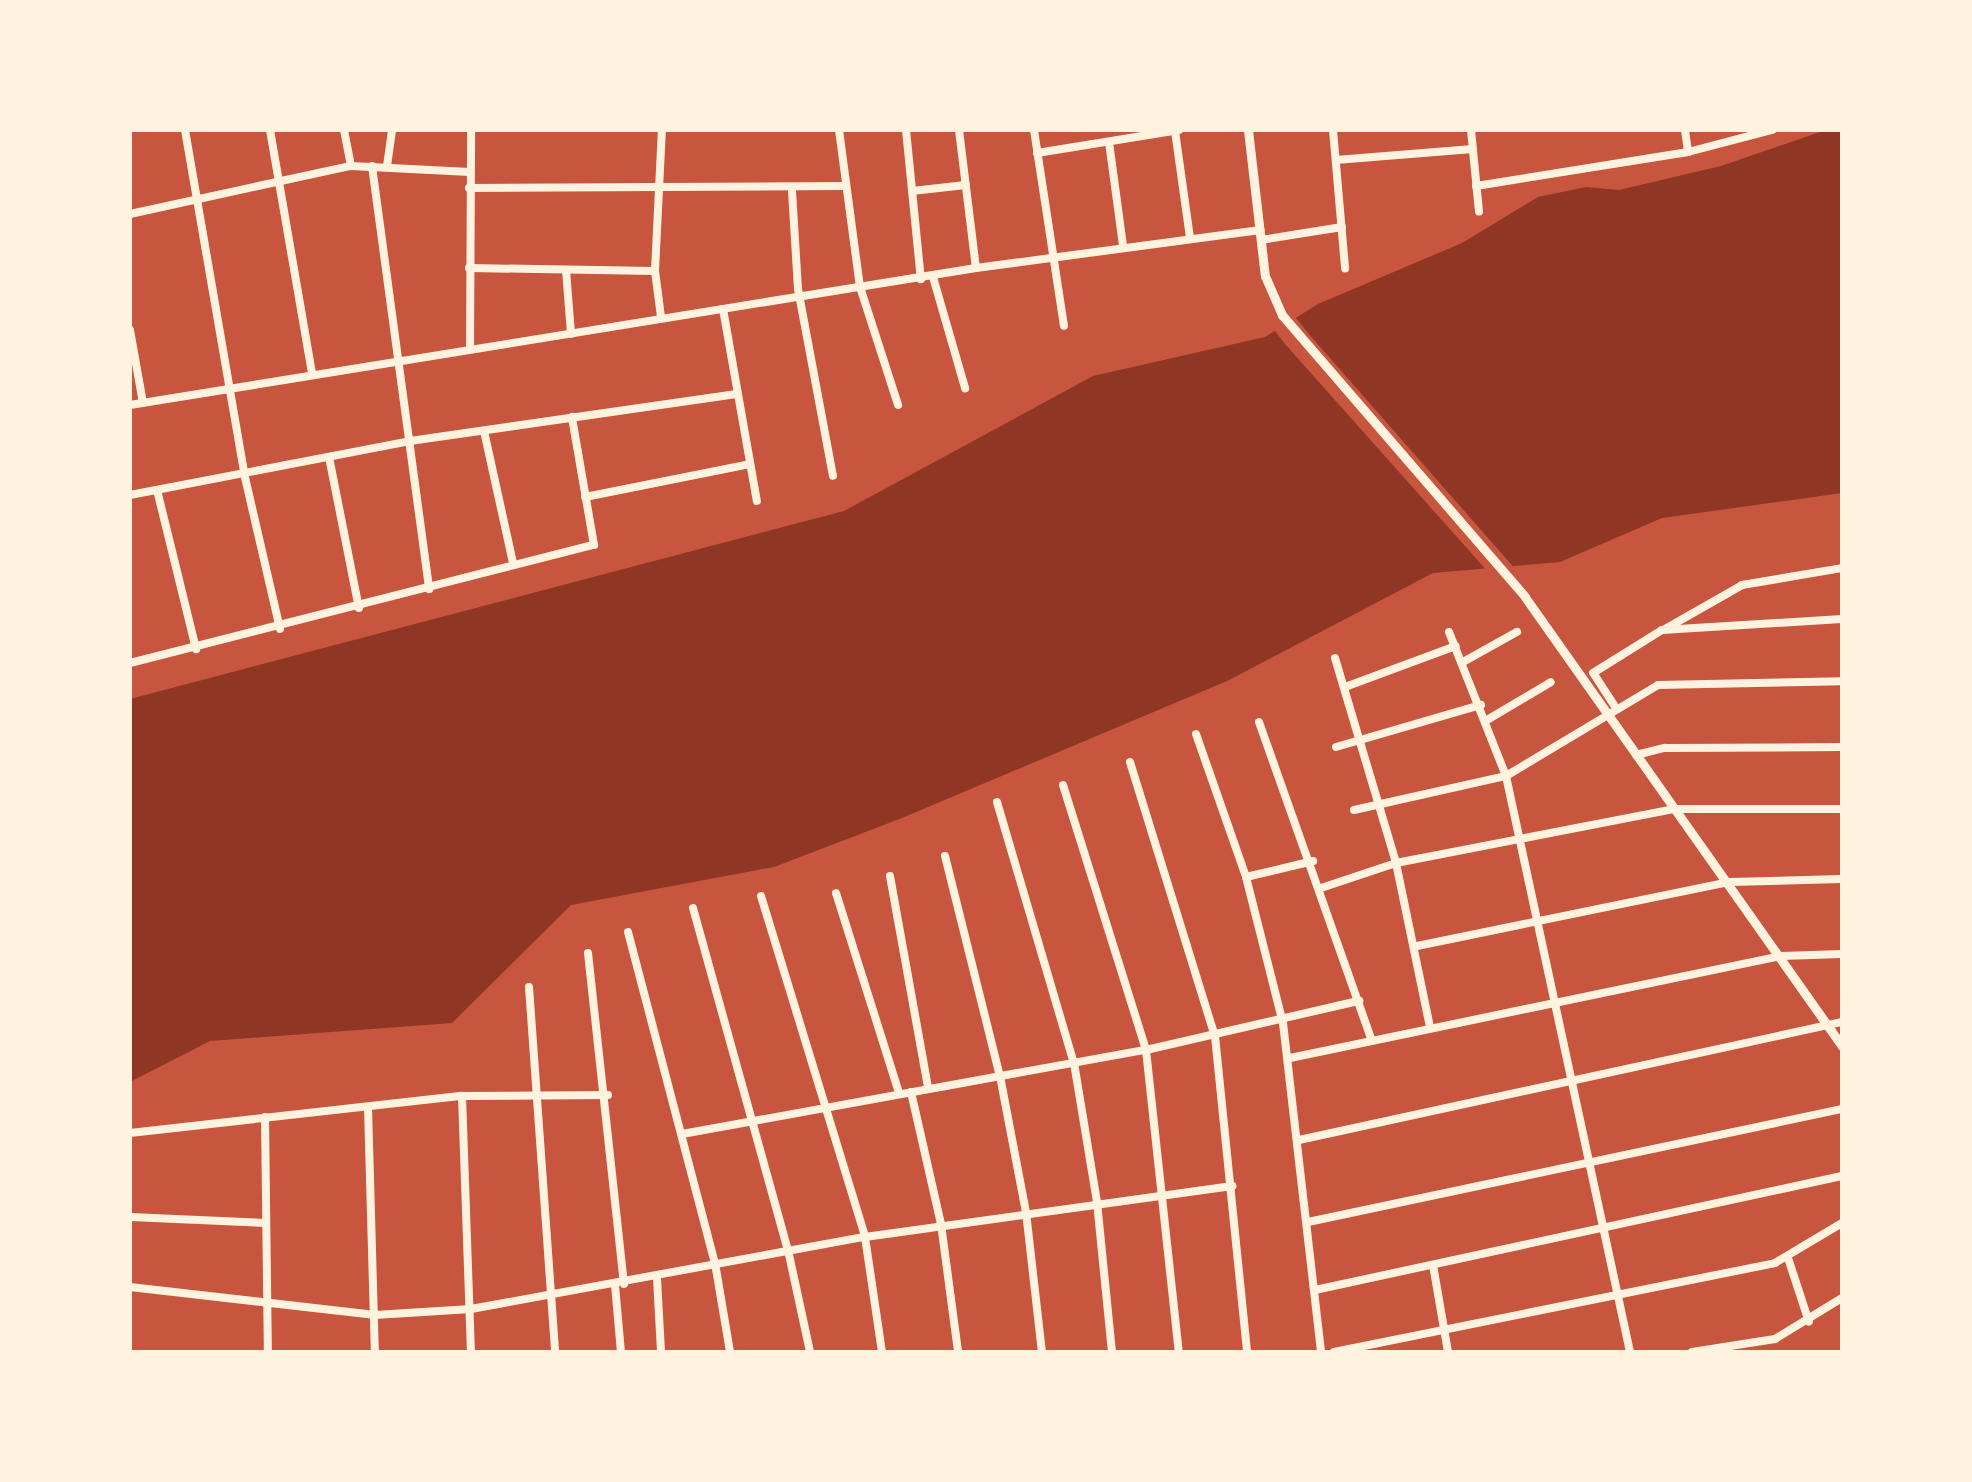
<!DOCTYPE html>
<style>
body{margin:0}
#map{position:relative;width:1972px;height:1482px;overflow:hidden;background:#c8553d;font-family:Inter,sans-serif}
div>[style]{position:absolute}
.water>*{inset:0;background:#8f3625}
.pier>*{inset:0;background:#c8553d}
.minor>*{height:8px;margin:-4px;padding:0 4px;transform-origin:4px;border-radius:4px;background:#fff3e0}
.tertiary>*{height:9px;margin:-4.5px;padding:0 4.5px;transform-origin:4.5px;border-radius:4.5px;background:#fff3e0}
span{translate:-50% -50%;white-space:nowrap;text-align:center;line-height:1.15;-webkit-text-stroke:10px #fff3e0;paint-order:stroke}
.frame{position:absolute;inset:0;border:132px solid #fff3e0;pointer-events:none}
</style>
<div id="map">
<div class="water">
<i style="clip-path:polygon(1826px 130px,1842px 130px,1842px 493px,1662px 518px,1560px 562px,1433px 573px,1227px 681px,902px 818px,774px 867px,571px 905px,452px 1023px,210px 1041px,130px 1082px,130px 699px,844px 511px,1093px 376px,1265px 337px,1318px 304px,1462px 243px,1538px 197px,1586px 187px,1619px 190px,1721px 166px)"></i>
</div>
<div class="pier">
<i style="clip-path:polygon(1293px 314px,1308px 333px,1517px 571px,1489px 573px,1285px 344px,1272px 327px)"></i>
</div>
<div class="minor">
<i style="left:185px;top:130px;width:348px;rotate:80.2deg"></i>
<i style="left:244px;top:473px;width:160px;rotate:77deg"></i>
<i style="left:270px;top:130px;width:248px;rotate:80.2deg"></i>
<i style="left:344px;top:130px;width:37px;rotate:79deg"></i>
<i style="left:839px;top:130px;width:158px;rotate:82.4deg"></i>
<i style="left:860px;top:287px;width:124px;rotate:72.1deg"></i>
<i style="left:906px;top:130px;width:150px;rotate:84.3deg"></i>
<i style="left:959px;top:130px;width:139px;rotate:83deg"></i>
<i style="left:1034px;top:130px;width:198px;rotate:81.3deg"></i>
<i style="left:1333px;top:130px;width:139px;rotate:85deg"></i>
<i style="left:1471px;top:130px;width:82px;rotate:84.4deg"></i>
<i style="left:1685px;top:130px;width:22px;rotate:82deg"></i>
<i style="left:1175px;top:131px;width:108px;rotate:82deg"></i>
<i style="left:1109px;top:142px;width:105px;rotate:82.3deg"></i>
<i style="left:1037px;top:153px;width:144px;rotate:-9.2deg"></i>
<i style="left:1336px;top:160px;width:137px;rotate:-4.6deg"></i>
<i style="left:372px;top:166px;width:427px;rotate:82.3deg"></i>
<i style="left:387px;top:166px;width:36px;rotate:-82deg"></i>
<i style="left:1476px;top:186px;width:215px;rotate:-9.1deg"></i>
<i style="left:1688px;top:152px;width:87px;rotate:-14.7deg"></i>
<i style="left:469px;top:188px;width:376px;rotate:-0.3deg"></i>
<i style="left:792px;top:191px;width:98px;rotate:86.5deg"></i>
<i style="left:798px;top:289px;width:190px;rotate:79.4deg"></i>
<i style="left:912px;top:191px;width:54px;rotate:-6.3deg"></i>
<i style="left:130px;top:214px;width:226px;rotate:-12.3deg"></i>
<i style="left:351px;top:166px;width:119px;rotate:2.9deg"></i>
<i style="left:1261px;top:240px;width:82px;rotate:-9.1deg"></i>
<i style="left:469px;top:268px;width:186px;rotate:0.9deg"></i>
<i style="left:566px;top:270px;width:64px;rotate:85.5deg"></i>
<i style="left:933px;top:277px;width:116px;rotate:73.9deg"></i>
<i style="left:723px;top:309px;width:195px;rotate:80deg"></i>
<i style="left:661px;top:317px;width:46px;rotate:-97.4deg"></i>
<i style="left:655px;top:271px;width:141px;rotate:-87.2deg"></i>
<i style="left:130px;top:330px;width:74px;rotate:79.9deg"></i>
<i style="left:470px;top:349px;width:219px;rotate:-89.7deg"></i>
<i style="left:130px;top:405px;width:857px;rotate:-9.2deg"></i>
<i style="left:976px;top:268px;width:287px;rotate:-7.6deg"></i>
<i style="left:484px;top:431px;width:135px;rotate:77.6deg"></i>
<i style="left:329px;top:457px;width:154px;rotate:78.8deg"></i>
<i style="left:157px;top:490px;width:164px;rotate:76.2deg"></i>
<i style="left:130px;top:495px;width:285px;rotate:-10.9deg"></i>
<i style="left:410px;top:441px;width:330px;rotate:-8.2deg"></i>
<i style="left:585px;top:497px;width:168px;rotate:-11.3deg"></i>
<i style="left:1665px;top:629px;width:89px;rotate:-29.7deg"></i>
<i style="left:1742px;top:585px;width:101px;rotate:-9.6deg"></i>
<i style="left:1449px;top:632px;width:155px;rotate:68.4deg"></i>
<i style="left:1506px;top:776px;width:589px;rotate:77.85deg"></i>
<i style="left:1335px;top:658px;width:214px;rotate:73.4deg"></i>
<i style="left:1396px;top:863px;width:167px;rotate:78.3deg"></i>
<i style="left:1463px;top:662px;width:62px;rotate:-29.1deg"></i>
<i style="left:130px;top:663px;width:479px;rotate:-14.3deg"></i>
<i style="left:594px;top:545px;width:130px;rotate:-99.8deg"></i>
<i style="left:1345px;top:687px;width:118px;rotate:-20.3deg"></i>
<i style="left:1614px;top:705px;width:38px;rotate:-123deg"></i>
<i style="left:1593px;top:673px;width:81px;rotate:-31.9deg"></i>
<i style="left:1662px;top:630px;width:180px;rotate:-3.5deg"></i>
<i style="left:1487px;top:720px;width:74px;rotate:-30.7deg"></i>
<i style="left:1259px;top:722px;width:336px;rotate:70.5deg"></i>
<i style="left:1196px;top:734px;width:151px;rotate:70.7deg"></i>
<i style="left:1246px;top:877px;width:151px;rotate:75.8deg"></i>
<i style="left:1283px;top:1023px;width:331px;rotate:83.4deg"></i>
<i style="left:1336px;top:747px;width:151px;rotate:-16.2deg"></i>
<i style="left:1636px;top:755px;width:30px;rotate:-14deg"></i>
<i style="left:1665px;top:748px;width:177px;rotate:-0.3deg"></i>
<i style="left:1130px;top:762px;width:287px;rotate:72.8deg"></i>
<i style="left:1215px;top:1036px;width:318px;rotate:84.2deg"></i>
<i style="left:1063px;top:785px;width:278px;rotate:72.6deg"></i>
<i style="left:1146px;top:1050px;width:304px;rotate:83.8deg"></i>
<i style="left:997px;top:802px;width:272px;rotate:73.6deg"></i>
<i style="left:1074px;top:1063px;width:141px;rotate:80.6deg"></i>
<i style="left:1097px;top:1202px;width:151px;rotate:84.3deg"></i>
<i style="left:1354px;top:810px;width:156px;rotate:-12.6deg"></i>
<i style="left:1506px;top:776px;width:177px;rotate:-30.9deg"></i>
<i style="left:1658px;top:685px;width:184px;rotate:-1.2deg"></i>
<i style="left:945px;top:856px;width:227px;rotate:76deg"></i>
<i style="left:1000px;top:1076px;width:138px;rotate:79.2deg"></i>
<i style="left:1026px;top:1212px;width:141px;rotate:83.5deg"></i>
<i style="left:890px;top:876px;width:215px;rotate:79.8deg"></i>
<i style="left:1246px;top:877px;width:69px;rotate:-13.4deg"></i>
<i style="left:1321px;top:888px;width:79px;rotate:-18.4deg"></i>
<i style="left:1396px;top:863px;width:284px;rotate:-11deg"></i>
<i style="left:1675px;top:809px;width:167px"></i>
<i style="left:836px;top:893px;width:210px;rotate:72.5deg"></i>
<i style="left:761px;top:896px;width:357px;rotate:73deg"></i>
<i style="left:865px;top:1237px;width:116px;rotate:81.6deg"></i>
<i style="left:693px;top:908px;width:355px;rotate:74.5deg"></i>
<i style="left:788px;top:1250px;width:104px;rotate:77.8deg"></i>
<i style="left:628px;top:932px;width:342px;rotate:75.3deg"></i>
<i style="left:715px;top:1263px;width:90px;rotate:80.4deg"></i>
<i style="left:1417px;top:946px;width:318px;rotate:-11.6deg"></i>
<i style="left:1729px;top:882px;width:113px;rotate:-1.5deg"></i>
<i style="left:588px;top:953px;width:333px;rotate:83.8deg"></i>
<i style="left:529px;top:987px;width:366px;rotate:85.9deg"></i>
<i style="left:1290px;top:1058px;width:501px;rotate:-11.74deg"></i>
<i style="left:1781px;top:956px;width:61px;rotate:-1.9deg"></i>
<i style="left:911px;top:1092px;width:135px;rotate:77.2deg"></i>
<i style="left:941px;top:1224px;width:129px;rotate:82.4deg"></i>
<i style="left:462px;top:1096px;width:256px;rotate:88deg"></i>
<i style="left:368px;top:1107px;width:245px;rotate:88.4deg"></i>
<i style="left:265px;top:1117px;width:235px;rotate:89.3deg"></i>
<i style="left:130px;top:1133px;width:334px;rotate:-6.4deg"></i>
<i style="left:462px;top:1096px;width:146px;rotate:-0.4deg"></i>
<i style="left:682px;top:1134px;width:472px;rotate:-10.3deg"></i>
<i style="left:1146px;top:1050px;width:219px;rotate:-13deg"></i>
<i style="left:1299px;top:1140px;width:556px;rotate:-12.26deg"></i>
<i style="left:130px;top:1217px;width:136px;rotate:2.5deg"></i>
<i style="left:1308px;top:1222px;width:546px;rotate:-11.95deg"></i>
<i style="left:1788px;top:1258px;width:67px;rotate:71.8deg"></i>
<i style="left:1433px;top:1265px;width:88px;rotate:80.2deg"></i>
<i style="left:657px;top:1278px;width:74px;rotate:86.9deg"></i>
<i style="left:615px;top:1285px;width:67px;rotate:84.9deg"></i>
<i style="left:130px;top:1287px;width:247px;rotate:6.5deg"></i>
<i style="left:375px;top:1315px;width:96px;rotate:-3.6deg"></i>
<i style="left:471px;top:1309px;width:401px;rotate:-10.4deg"></i>
<i style="left:865px;top:1237px;width:371px;rotate:-7.9deg"></i>
<i style="left:1315px;top:1290px;width:539px;rotate:-12.21deg"></i>
<i style="left:1334px;top:1352px;width:450px;rotate:-11.4deg"></i>
<i style="left:1775px;top:1263px;width:78px;rotate:-30.8deg"></i>
<i style="left:1692px;top:1352px;width:84px;rotate:-8.9deg"></i>
<i style="left:1775px;top:1339px;width:79px;rotate:-31.5deg"></i>
</div>
<div class="tertiary">
<i style="left:1248px;top:130px;width:147px;rotate:83.4deg"></i>
<i style="left:1265px;top:276px;width:43px;rotate:66.4deg"></i>
<i style="left:1282px;top:315px;width:372px;rotate:49.2deg"></i>
<i style="left:1525px;top:597px;width:550px;rotate:54.78deg"></i>
</div>
<div class="frame"></div>
</div>
